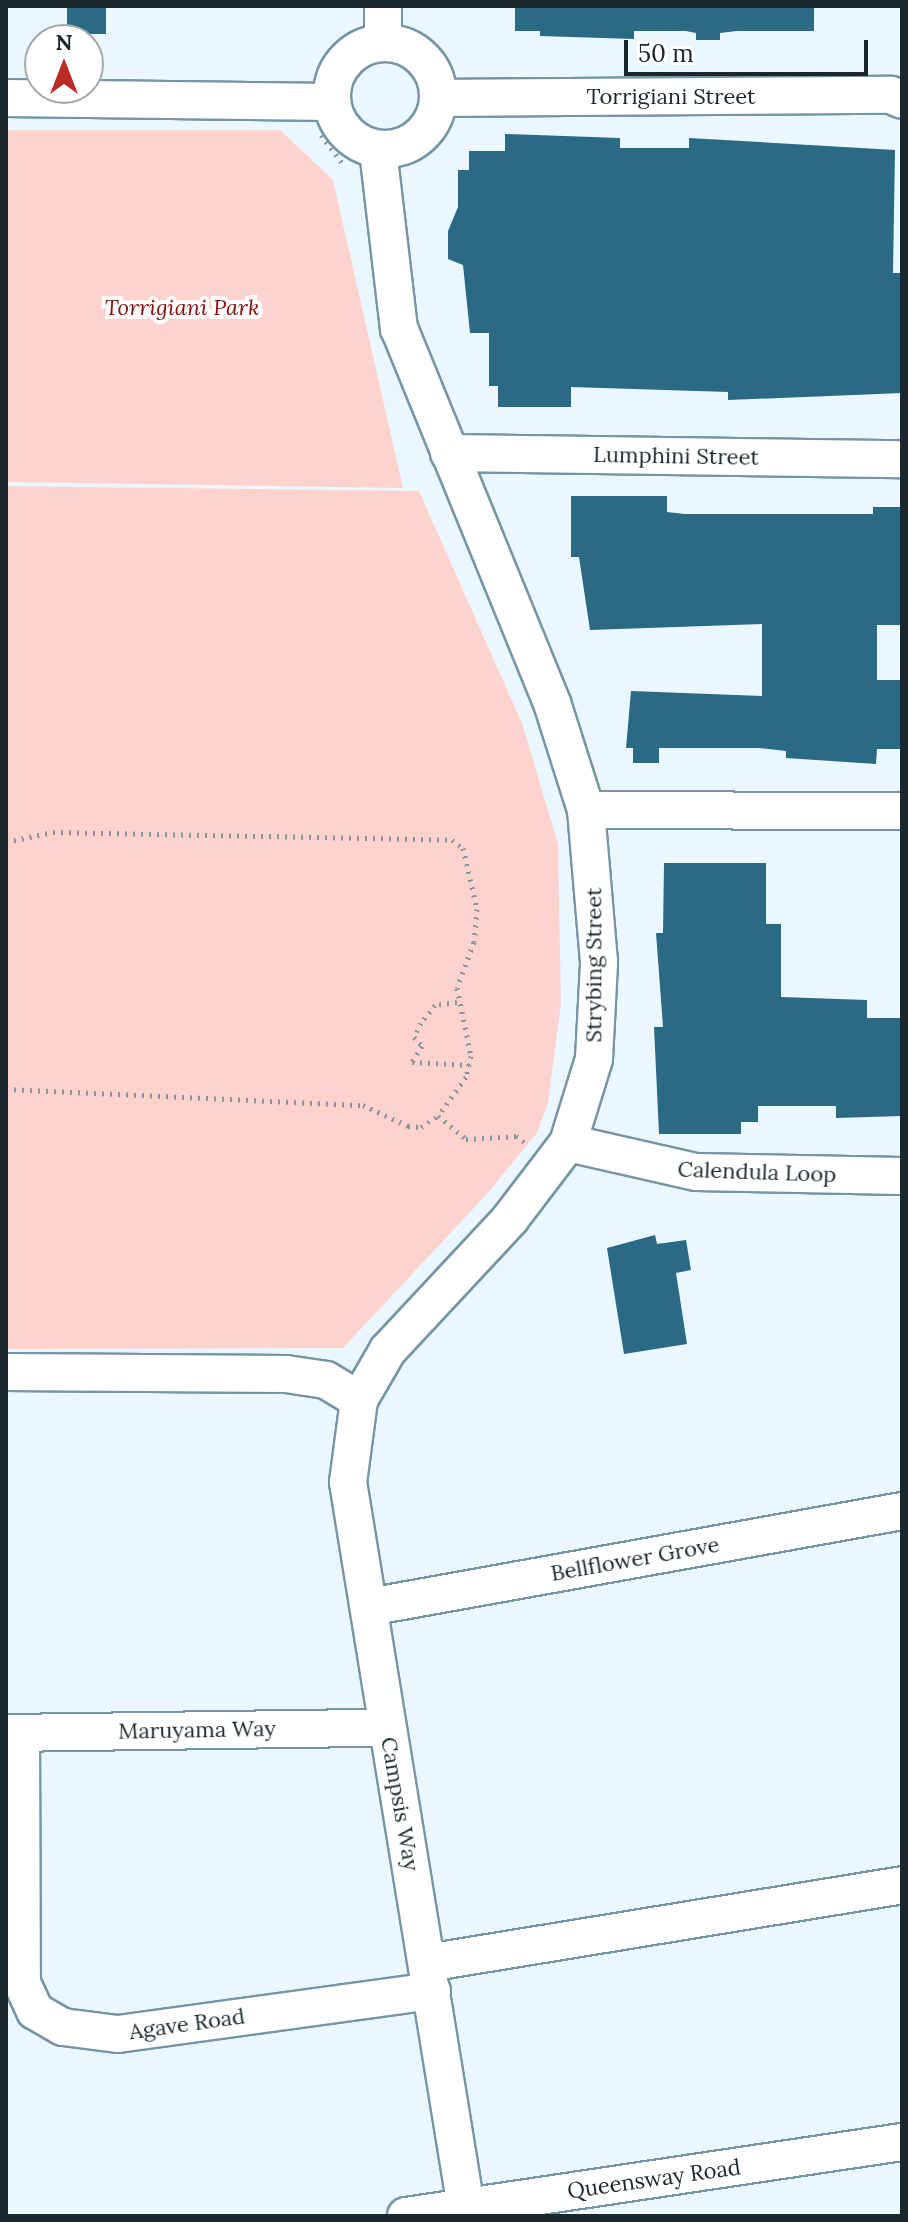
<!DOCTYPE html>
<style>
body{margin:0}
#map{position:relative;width:908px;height:2222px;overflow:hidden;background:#eaf7fe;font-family:Lora,serif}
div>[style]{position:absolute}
.green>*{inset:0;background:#ffd3cd}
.building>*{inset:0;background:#2a6a84;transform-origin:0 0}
.path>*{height:5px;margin-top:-2.5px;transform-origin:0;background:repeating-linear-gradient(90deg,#89969d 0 2px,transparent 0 8px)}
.roads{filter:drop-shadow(2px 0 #7796a5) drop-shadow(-2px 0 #7796a5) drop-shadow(0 2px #7796a5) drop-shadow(0 -2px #7796a5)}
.minor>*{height:36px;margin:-18px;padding:0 18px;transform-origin:18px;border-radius:18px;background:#fff}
.minor>.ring{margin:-18px;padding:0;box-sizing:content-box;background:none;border:36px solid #fff;border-radius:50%}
span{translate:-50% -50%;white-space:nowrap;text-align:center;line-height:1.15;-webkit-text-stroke:8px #fff;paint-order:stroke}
.street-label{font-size:22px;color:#1a272d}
.park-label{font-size:22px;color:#8a0c0d;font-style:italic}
.frame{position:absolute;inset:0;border:8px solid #1a272d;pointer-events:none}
.north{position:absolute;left:24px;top:24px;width:80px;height:80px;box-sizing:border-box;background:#fff;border:2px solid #a3a9ab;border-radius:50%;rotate:0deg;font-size:22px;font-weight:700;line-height:32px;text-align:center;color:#1a272d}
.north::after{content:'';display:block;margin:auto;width:28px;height:36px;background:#ba2c26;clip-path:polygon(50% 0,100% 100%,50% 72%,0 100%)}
.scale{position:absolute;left:624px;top:40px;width:244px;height:36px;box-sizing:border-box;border:4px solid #1a272d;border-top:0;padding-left:10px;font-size:24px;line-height:28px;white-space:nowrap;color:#1a272d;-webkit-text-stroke:6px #fff;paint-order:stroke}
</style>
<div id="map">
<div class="green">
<i style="clip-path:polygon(6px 130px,280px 130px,333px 180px,403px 488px,6px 482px)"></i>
<i style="clip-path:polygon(6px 486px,419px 491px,522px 723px,558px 844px,561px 1004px,548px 1103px,537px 1133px,486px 1195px,343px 1348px,6px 1349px)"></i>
</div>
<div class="building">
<i style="left:67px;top:6px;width:39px;height:28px"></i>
<i style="clip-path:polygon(515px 6px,814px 6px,814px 31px,737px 31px,720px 33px,720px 40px,696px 40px,696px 33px,686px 31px,634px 31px,634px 39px,540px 36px,540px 31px,515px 31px)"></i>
<i style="clip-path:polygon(505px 134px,620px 138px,620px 148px,689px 148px,689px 138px,895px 150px,893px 273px,902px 273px,902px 393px,728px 400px,728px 392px,571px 387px,571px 407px,498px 407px,498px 386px,489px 386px,489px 333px,470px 333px,463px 265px,448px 259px,448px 231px,458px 207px,458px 170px,469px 170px,469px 151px,505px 151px)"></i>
<i style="clip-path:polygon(571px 496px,667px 496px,667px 512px,685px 514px,873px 514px,873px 507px,902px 507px,902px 625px,877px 625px,877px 680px,902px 680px,902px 749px,877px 749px,876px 764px,786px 758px,786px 751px,759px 748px,659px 748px,659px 763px,633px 763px,633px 748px,626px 748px,631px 691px,762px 696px,762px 624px,590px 630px,579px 557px,571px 557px)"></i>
<i style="clip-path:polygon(664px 863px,766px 863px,766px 924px,781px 924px,781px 997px,867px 1000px,867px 1018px,902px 1018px,902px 1116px,836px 1118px,836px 1106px,758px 1106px,758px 1122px,741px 1122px,741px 1134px,659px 1134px,654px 1027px,663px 1027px,656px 933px,663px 933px)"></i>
<i style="clip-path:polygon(655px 1235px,657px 1244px,686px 1240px,691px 1270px,676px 1273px,687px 1344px,624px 1354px,607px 1248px)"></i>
</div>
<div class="path">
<i style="left:321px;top:135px;width:38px;rotate:53deg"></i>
<i style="left:6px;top:842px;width:48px;rotate:-12deg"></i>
<i style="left:53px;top:832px;width:399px;rotate:1.1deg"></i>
<i style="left:452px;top:840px;width:14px;rotate:36deg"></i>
<i style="left:463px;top:848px;width:63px;rotate:77.1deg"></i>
<i style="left:477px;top:909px;width:33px;rotate:95deg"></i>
<i style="left:474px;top:942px;width:49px;rotate:110.3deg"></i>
<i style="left:457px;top:988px;width:69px;rotate:78.4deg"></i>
<i style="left:471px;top:1056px;width:22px;rotate:103deg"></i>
<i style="left:466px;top:1077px;width:48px;rotate:125.7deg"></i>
<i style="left:457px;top:1002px;width:22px;rotate:172deg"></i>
<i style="left:435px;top:1005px;width:23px;rotate:128deg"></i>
<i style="left:421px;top:1023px;width:16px;rotate:117deg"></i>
<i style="left:414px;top:1037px;width:12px;rotate:48deg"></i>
<i style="left:422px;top:1046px;width:19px;rotate:122deg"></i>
<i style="left:412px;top:1062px;width:57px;rotate:3deg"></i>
<i style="left:6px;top:1089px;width:357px;rotate:2.6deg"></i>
<i style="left:363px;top:1105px;width:50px;rotate:25deg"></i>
<i style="left:408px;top:1126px;width:13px;rotate:4deg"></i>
<i style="left:421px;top:1127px;width:20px;rotate:-33deg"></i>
<i style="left:438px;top:1116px;width:36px;rotate:39deg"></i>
<i style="left:466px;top:1139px;width:50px;rotate:-3.4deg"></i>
<i style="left:516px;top:1136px;width:14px;rotate:36deg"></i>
</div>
<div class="roads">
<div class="minor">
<i style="left:383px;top:42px;width:36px;rotate:-90deg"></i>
<i class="ring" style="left:332px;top:43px;width:70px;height:70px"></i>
<i style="left:6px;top:98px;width:326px;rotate:0.7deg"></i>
<i style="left:439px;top:98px;width:452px;rotate:-0.4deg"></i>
<i style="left:891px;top:95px;width:12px;rotate:24deg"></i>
<i style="left:449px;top:453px;width:453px;rotate:0.8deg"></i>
<i style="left:586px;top:810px;width:316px;rotate:0.2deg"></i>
<i style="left:568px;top:1143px;width:131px;rotate:12.8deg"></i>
<i style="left:696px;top:1172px;width:206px;rotate:1.1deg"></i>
<i style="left:6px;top:1372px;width:280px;rotate:0.4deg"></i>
<i style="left:286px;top:1374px;width:40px;rotate:8.5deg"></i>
<i style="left:326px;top:1380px;width:39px;rotate:31deg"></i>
<i style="left:359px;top:1400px;width:58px;rotate:-59.9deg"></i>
<i style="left:388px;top:1350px;width:179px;rotate:-47deg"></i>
<i style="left:510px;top:1219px;width:96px;rotate:-52.7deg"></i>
<i style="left:568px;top:1143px;width:88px;rotate:-72.8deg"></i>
<i style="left:594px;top:1059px;width:97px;rotate:-87deg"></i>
<i style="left:599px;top:962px;width:153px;rotate:-94.9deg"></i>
<i style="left:586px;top:810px;width:112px;rotate:-107.6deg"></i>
<i style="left:552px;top:703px;width:404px;rotate:-112.2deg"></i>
<i style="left:399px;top:329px;width:181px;rotate:-96.7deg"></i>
<i style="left:359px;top:1400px;width:83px;rotate:97.6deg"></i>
<i style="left:348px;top:1482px;width:735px;rotate:80.76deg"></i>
<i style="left:369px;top:1607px;width:542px;rotate:-10.21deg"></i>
<i style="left:6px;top:1733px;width:381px;rotate:-0.8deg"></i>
<i style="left:21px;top:1733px;width:250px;rotate:89.8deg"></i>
<i style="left:22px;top:1983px;width:31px;rotate:65deg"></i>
<i style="left:35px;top:2011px;width:32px;rotate:30deg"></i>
<i style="left:63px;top:2027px;width:55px;rotate:7.3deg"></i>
<i style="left:118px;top:2034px;width:317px;rotate:-7.8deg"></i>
<i style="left:427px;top:1963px;width:481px;rotate:-9.3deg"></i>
<i style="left:406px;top:2216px;width:501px;rotate:-8.49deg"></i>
</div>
</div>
<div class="street-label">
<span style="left:671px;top:97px">Torrigiani Street</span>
<span style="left:676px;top:456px;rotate:1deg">Lumphini Street</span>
<span style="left:594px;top:965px;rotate:-90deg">Strybing Street</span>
<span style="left:757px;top:1172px;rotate:2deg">Calendula Loop</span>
<span style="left:635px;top:1559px;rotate:-10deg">Bellflower Grove</span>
<span style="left:197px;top:1730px;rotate:-1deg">Maruyama Way</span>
<span style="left:400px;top:1804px;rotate:80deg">Campsis Way</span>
<span style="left:187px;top:2024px;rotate:-8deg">Agave Road</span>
<span style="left:654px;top:2179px;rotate:-8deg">Queensway Road</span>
</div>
<div class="park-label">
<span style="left:182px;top:308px">Torrigiani Park</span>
</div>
<div class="frame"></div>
<div class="north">N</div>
<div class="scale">50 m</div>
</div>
